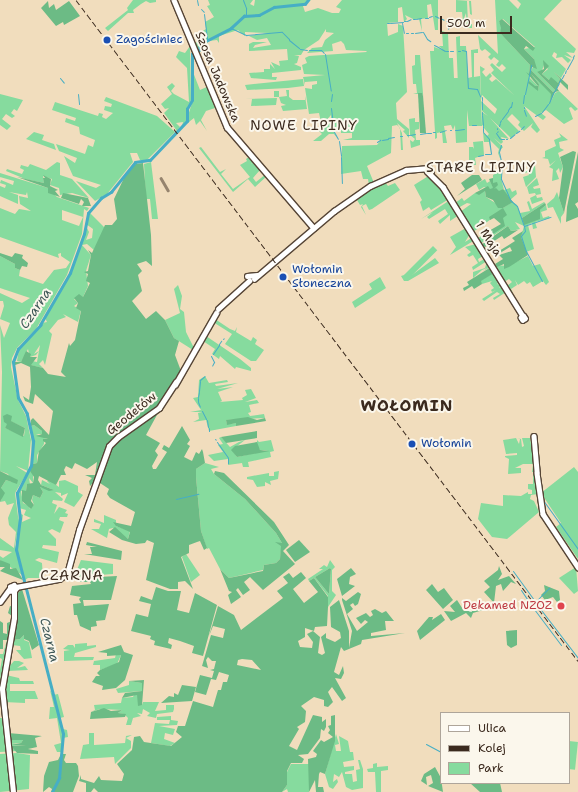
<!DOCTYPE html>
<meta charset="utf-8">
<style>
body{margin:0}
#map{position:relative;width:578px;height:792px;overflow:hidden;background:#f1ddbd;font-family:"Shantell Sans",sans-serif}
div>[style]{position:absolute}
.green>*{inset:0;background:#86db9e;transform-origin:0 0}
.forest>*{inset:0;background:#6cbb85}
.stream>*{height:1px;margin:-0.5px;padding:0 0.5px;transform-origin:0.5px;border-radius:0.5px;background:#46aec5}
.river>*{height:2.5px;margin:-1.25px;padding:0 1.25px;transform-origin:1.25px;border-radius:1.25px;background:#46aec5}
.taxiway>*{height:2.5px;margin:-1.25px;padding:0 1.25px;transform-origin:1.25px;border-radius:1.25px;background:#96846e}
.roads{filter:drop-shadow(1px 0 #564536) drop-shadow(-1px 0 #564536) drop-shadow(0 1px #564536) drop-shadow(0 -1px #564536)}
.major>*{height:4.5px;margin:-2.25px;padding:0 2.25px;transform-origin:2.25px;border-radius:2.25px;background:#fff}
.rail>*{height:1px;margin-top:-0.5px;transform-origin:0;background:repeating-linear-gradient(90deg,#3b2a1e 0 6px,transparent 0 9px)}
.dots>*{width:11px;height:11px;translate:-50% -50%;box-sizing:border-box;border:2px solid #fbf7ec;border-radius:50%}
span{translate:-50% -50%;white-space:nowrap;text-align:center;line-height:1.15;-webkit-text-stroke:4px #fbf7ec;paint-order:stroke}
.transit-label{font-size:12px;color:#164399}
.left{translate:0 -50%;text-align:left}
.street-label{font-size:12px;color:#3b2a1e}
.health-label{font-size:12px;color:#be3a42}
.right{translate:-100% -50%;text-align:right}
.water-label{font-size:13px;color:#3f5858;font-style:italic}
.quarter-label{font-size:14px;color:#3b2a1e;letter-spacing:1px}
.district-label{font-size:16px;color:#3b2a1e;font-weight:700;letter-spacing:1px}
.legend{position:absolute;left:440px;top:712px;width:130px;height:72px;box-sizing:border-box;background:#fbf7ec;border:1px solid #aea59a;margin:0;padding:5px 7px;list-style:none;font-size:12px;color:#3b2a1e}
.legend li{display:flex;align-items:center;gap:8px;height:20px}
.legend b{width:20px;border:1px solid #aea59a}
.scale{position:absolute;left:440px;top:16px;width:72px;height:18px;box-sizing:border-box;border:2px solid #3b2a1e;border-top:0;padding-left:5px;font-size:12px;line-height:14px;white-space:nowrap;color:#3b2a1e;-webkit-text-stroke:3px #fbf7ec;paint-order:stroke}
</style>
<div id="map">
<div class="green">
<i style="clip-path:polygon(133px 0,156px 0,156px 2px,150px 3px,146px 1px,141px 4px,133px 10px,134px 13px,128px 13px,108px 31px,105px 28px,128px 10px,127px 8px)"></i>
<i style="clip-path:polygon(208px 0,253px 0,250px 4px,254px 6px,255px 0,311px 0,303px 6px,305px 12px,318px 8px,332px 13px,339px 13px,341px 9px,336px 7px,342px 0,438px 0,438px 30px,435px 30px,431px 4px,427px 5px,428px 18px,421px 19px,422px 31px,419px 19px,413px 19px,405px 15px,407px 19px,404px 22px,402px 7px,398px 8px,398px 22px,387px 23px,388px 36px,398px 32px,398px 24px,403px 26px,407px 92px,396px 103px,397px 119px,409px 129px,409px 138px,403px 131px,405px 130px,397px 123px,402px 133px,403px 150px,401px 150px,400px 128px,397px 125px,392px 126px,391px 153px,367px 166px,374px 183px,369px 186px,368px 179px,363px 179px,361px 171px,341px 174px,342px 146px,377px 145px,381px 140px,343px 140px,352px 138px,352px 133px,341px 133px,341px 130px,336px 129px,334px 132px,338px 139px,334px 134px,329px 134px,321px 141px,313px 141px,322px 134px,318px 130px,323px 128px,320px 126px,331px 118px,331px 115px,325px 122px,321px 122px,319px 113px,309px 114px,305px 88px,312px 89px,312px 85px,317px 84px,317px 81px,305px 82px,305px 85px,303px 77px,325px 75px,304px 74px,302px 65px,307px 63px,305px 58px,309px 56px,367px 52px,366px 51px,346px 50px,344px 44px,341px 41px,332px 44px,333px 51px,307px 53px,312px 48px,322px 47px,325px 40px,334px 33px,326px 32px,326px 29px,319px 40px,304px 50px,301px 55px,294px 55px,299px 56px,297px 63px,294px 64px,301px 67px,301px 70px,272px 73px,272px 77px,277px 77px,276px 80px,251px 78px,249px 73px,264px 72px,264px 69px,270px 69px,270px 64px,275px 69px,271px 62px,280px 66px,279px 61px,288px 60px,287px 49px,249px 51px,249px 44px,253px 42px,267px 42px,255px 45px,253px 48px,271px 45px,267px 38px,257px 40px,249px 36px,269px 33px,245px 32px,245px 36px,238px 30px,219px 36px,219px 43px,217px 40px,209px 41px,199px 53px,194px 44px,199px 41px,198px 34px,206px 29px,205px 22px,214px 17px,207px 6px,210px 5px)"></i>
<i style="clip-path:polygon(456px 0,471px 1px,472px 15px,470px 14px,469px 1px,467px 1px,468px 24px,472px 24px,472px 28px,467px 28px,466px 13px,463px 21px,462px 12px,456px 12px)"></i>
<i style="clip-path:polygon(495px 0,509px 0,518px 9px,521px 4px,517px 0,562px 0,544px 19px,576px 49px,574px 53px,566px 52px,573px 58px,564px 55px,571px 60px,568px 63px,562px 57px,556px 58px,557px 54px,554px 52px,552px 56px,566px 69px,561px 78px,554px 72px,560px 79px,558px 83px,549px 80px,542px 74px,548px 69px,544px 65px,541px 73px,537px 72px,555px 90px,553px 92px,531px 70px,534px 66px,534px 59px,524px 49px,535px 47px,503px 19px,499px 21px,502px 28px,500px 33px,530px 65px,529px 77px,538px 86px,535px 86px,538px 90px,539px 84px,531px 74px,552px 94px,550px 103px,555px 93px,559px 91px,578px 109px,575px 111px,571px 107px,569px 108px,573px 119px,564px 124px,546px 110px,541px 113px,546px 117px,543px 120px,524px 106px,540px 130px,537px 133px,531px 127px,533px 123px,524px 131px,518px 125px,520px 122px,512px 114px,507px 119px,519px 131px,511px 138px,490px 118px,509px 139px,501px 137px,503px 142px,501px 144px,494px 138px,503px 147px,499px 152px,501px 161px,498px 153px,499px 149px,490px 140px,491px 154px,489px 142px,484px 142px,483px 132px,487px 136px,489px 134px,484px 128px,483px 131px,483px 126px,487px 129px,482px 125px,482px 112px,488px 116px,482px 111px,481px 101px,495px 114px,497px 109px,482px 95px,481px 100px,480px 66px,485px 69px,482px 72px,486px 77px,490px 73px,492px 76px,489px 79px,492px 82px,496px 79px,515px 96px,491px 73px,494px 70px,490px 65px,492px 63px,502px 72px,506px 68px,502px 64px,499px 67px,496px 65px,499px 61px,494px 57px,491px 60px,488px 57px,491px 54px,485px 49px,482px 51px,480px 49px,478px 35px,498px 54px)"></i>
<i style="clip-path:polygon(442px 31px,448px 33px,449px 58px,453px 58px,454px 78px,458px 78px,458px 86px,456px 37px,460px 36px,460px 46px,466px 46px,468px 78px,472px 77px,471px 50px,478px 49px,478px 53px,474px 53px,474px 77px,480px 76px,482px 126px,469px 126px,467px 110px,467px 142px,456px 143px,455px 125px,453px 130px,451px 125px,444px 126px,447px 143px,443px 143px,442px 132px,437px 133px,437px 138px,435px 139px,435px 133px,432px 133px,435px 132px,430px 51px,434px 51px,434px 47px,443px 50px,439px 46px,443px 46px)"></i>
<i style="clip-path:polygon(190px 46px,191px 100px,187px 109px,187px 120px,182px 126px,183px 122px,176px 123px,180px 127px,177px 131px,164px 113px,169px 108px,165px 109px,161px 104px,172px 94px,167px 87px,172px 83px,175px 86px,171px 91px,174px 94px,189px 102px,187px 68px,176px 57px,179px 51px,185px 53px)"></i>
<i style="clip-path:polygon(415px 55px,420px 55px,426px 132px,423px 95px,419px 93px,418px 100px,418px 94px,413px 94px,417px 93px,416px 84px,413px 84px,412px 66px,415px 65px)"></i>
<i style="clip-path:polygon(191px 67px,200px 90px,209px 86px,214px 98px,212px 100px,215px 108px,206px 111px,201px 120px,207px 131px,200px 121px,196px 125px,194px 118px,185px 125px,193px 100px)"></i>
<i style="clip-path:polygon(303px 79px,304px 86px,288px 88px,247px 90px,245px 85px)"></i>
<i style="clip-path:polygon(286px 90px,289px 90px,289px 97px,293px 100px,305px 100px,305px 96px,307px 109px,283px 111px,281px 106px,286px 105px,281px 103px,279px 97px,274px 97px,274px 91px,279px 91px,279px 97px,287px 96px)"></i>
<i style="clip-path:polygon(0 94px,23px 100px,17px 111px,14px 109px,11px 113px,15px 116px,12px 118px,6px 114px,2px 119px,11px 126px,7px 130px,0 125px)"></i>
<i style="clip-path:polygon(106px 97px,157px 116px,175px 132px,146px 161px,140px 160px,137px 153px,130px 153px,133px 162px,107px 194px,95px 201px,76px 181px,96px 188px,101px 185px,73px 176px,64px 156px,75px 163px,77px 158px,59px 151px,56px 144px,85px 154px,88px 145px,93px 147px,95px 140px,80px 134px,79px 127px,65px 122px,66px 118px,75px 121px,76px 118px,52px 110px,55px 102px,98px 116px,99px 113px,103px 114px,102px 117px,106px 119px,113px 113px,104px 110px,105px 106px,111px 107px,112px 104px,104px 101px)"></i>
<i style="clip-path:polygon(277px 98px,276px 105px,251px 106px,252px 99px,245px 99px)"></i>
<i style="clip-path:polygon(415px 118px,415px 122px,419px 122px,419px 129px,415px 130px,416px 140px,420px 140px,420px 145px,411px 148px,410px 140px,413px 142px,415px 139px,410px 135px,409px 119px)"></i>
<i style="clip-path:polygon(34px 132px,44px 135px,42px 140px,54px 144px,56px 150px,26px 139px)"></i>
<i style="clip-path:polygon(559px 133px,568px 140px,559px 142px,560px 148px,564px 150px,558px 153px,563px 167px,560px 173px,559px 168px,556px 171px,559px 179px,552px 181px,553px 169px,549px 167px,556px 160px,550px 165px,548px 159px,542px 158px,545px 157px,545px 151px,556px 146px,554px 140px,561px 137px)"></i>
<i style="clip-path:polygon(483px 141px,484px 155px,475px 158px,476px 165px,469px 165px,469px 147px,473px 147px,474px 149px,473px 142px)"></i>
<i style="clip-path:polygon(201px 147px,220px 172px,226px 169px,221px 174px,233px 189px,250px 177px,240px 165px,247px 161px,246px 159px,250px 156px,254px 160px,251px 164px,255px 161px,265px 173px,260px 170px,253px 178px,256px 182px,266px 174px,267px 176px,255px 187px,248px 179px,233px 192px,199px 148px)"></i>
<i style="clip-path:polygon(57px 162px,60px 163px,60px 175px,72px 179px,89px 198px,72px 193px,60px 195px,59px 188px,50px 185px,52px 179px,43px 176px,44px 183px,25px 179px,6px 171px,7px 169px,22px 174px,24px 170px,20px 168px,21px 165px,28px 167px,30px 164px,46px 170px)"></i>
<i style="clip-path:polygon(151px 162px,158px 219px,152px 219px,150px 199px,146px 199px,144px 164px)"></i>
<i style="clip-path:polygon(502px 163px,503px 167px,501px 178px,504px 190px,510px 188px,512px 192px,516px 190px,517px 194px,510px 200px,517px 205px,520px 213px,530px 211px,527px 202px,529px 201px,532px 209px,544px 202px,545px 203px,522px 218px,540px 219px,540px 210px,546px 205px,547px 210px,541px 212px,543px 218px,549px 216px,550px 218px,535px 222px,537px 228px,533px 229px,532px 223px,528px 225px,534px 249px,526px 252px,533px 266px,540px 264px,549px 282px,546px 285px,543px 281px,533px 287px,530px 282px,527px 284px,524px 281px,518px 285px,515px 280px,517px 285px,511px 289px,513px 293px,507px 286px,512px 282px,509px 279px,504px 282px,494px 265px,508px 266px,528px 256px,523px 245px,521px 237px,524px 226px,515px 222px,520px 229px,511px 231px,508px 226px,480px 244px,477px 239px,487px 232px,490px 235px,504px 224px,494px 217px,473px 232px,460px 212px,471px 204px,467px 203px,458px 208px,455px 203px,462px 198px,464px 201px,475px 193px,485px 191px,486px 197px,503px 208px,512px 202px,508px 199px,503px 189px,499px 192px,484px 187px,479px 190px,476px 184px,485px 179px,487px 183px,490px 181px,493px 187px,493px 175px,501px 171px)"></i>
<i style="clip-path:polygon(535px 165px,536px 177px,526px 187px,523px 177px,529px 175px,528px 172px,522px 174px,522px 172px)"></i>
<i style="clip-path:polygon(evenodd,0 173px,48px 188px,57px 197px,89px 208px,87px 211px,84px 209px,82px 234px,67px 275px,36px 329px,17px 348px,12px 358px,11px 367px,18px 400px,26px 416px,31px 440px,28px 471px,16px 466px,27px 473px,15px 493px,19px 524px,15px 545px,22px 575px,0 560px,0 556px,3px 558px,12px 552px,0 550px,0 538px,14px 548px,16px 532px,9px 525px,8px 518px,14px 503px,7px 505px,5px 501px,0 502px,2px 498px,1px 488px,6px 480px,12px 482px,8px 474px,0 471px,2px 372px,0 325px,4px 338px,10px 323px,0 319px,4px 306px,3px 301px,0 301px,0 293px,22px 303px,30px 298px,0 288px,0 256px,15px 264px,15px 268px,20px 270px,19px 276px,43px 284px,54px 270px,66px 268px,70px 262px,61px 256px,61px 253px,58px 254px,59px 258px,0 237px,0 208px,15px 214px,19px 209px,31px 211px,20px 204px,19px 196px,28px 198px,27px 192px,26px 195px,9px 192px,18px 195px,18px 204px,0 196px,0 186px,5px 188px,6px 185px,0 183px,1px 180px,13px 185px,14px 181px,0 177px,0 173px,62px 210px,83px 217px,79px 226px,62px 220px,62px 210px,0 173px,10px 421px,25px 428px,24px 436px,5px 428px,10px 421px)"></i>
<i style="clip-path:polygon(430px 175px,449px 199px,431px 210px,429px 207px,423px 211px,420px 202px,422px 200px,414px 185px)"></i>
<i style="clip-path:polygon(537px 178px,539px 185px,533px 187px,534px 189px,540px 188px,541px 194px,536px 195px,537px 198px,542px 197px,543px 200px,532px 204px,530px 198px,536px 195px,535px 193px,529px 194px,527px 187px)"></i>
<i style="clip-path:polygon(384px 181px,388px 186px,395px 183px,400px 190px,372px 209px,369px 210px,366px 204px,362px 206px,366px 215px,361px 207px,363px 204px,360px 205px,357px 200px,358px 197px)"></i>
<i style="clip-path:polygon(557px 192px,564px 213px,561px 217px,561px 224px,553px 207px,548px 208px,547px 204px,554px 198px)"></i>
<i style="clip-path:polygon(450px 200px,459px 215px,450px 221px,450px 215px,440px 224px,438px 221px,448px 214px,445px 209px,429px 219px,427px 217px,433px 212px,421px 219px)"></i>
<i style="clip-path:polygon(89px 212px,105px 228px,94px 250px,87px 244px,82px 245px,91px 255px,86px 271px,88px 286px,83px 297px,74px 299px,78px 303px,74px 306px,81px 310px,78px 322px,63px 314px,66px 317px,58px 320px,49px 331px,52px 334px,45px 365px,43px 360px,39px 364px,43px 368px,30px 365px,32px 361px,37px 362px,40px 345px,34px 354px,39px 351px,36px 355px,30px 357px,28px 349px,21px 362px,17px 361px,19px 349px,42px 323px,47px 322px,45px 318px,72px 270px,86px 226px,89px 232px,86px 240px,92px 238px,93px 229px,86px 224px)"></i>
<i style="clip-path:polygon(466px 228px,470px 234px,465px 242px,473px 237px,475px 240px,450px 255px,456px 247px,450px 237px)"></i>
<i style="clip-path:polygon(476px 244px,483px 256px,478px 259px,479px 262px,486px 258px,491px 265px,489px 267px,491px 267px,483px 271px,487px 268px,482px 270px,473px 278px,473px 272px,485px 268px,487px 261px,473px 270px,472px 267px,478px 263px,473px 255px,469px 257px,467px 255px,471px 252px,465px 247px)"></i>
<i style="left:433px;top:246px;width:6px;height:41px;rotate:45deg"></i>
<i style="clip-path:polygon(435px 258px,439px 263px,408px 281px,404px 281px,401px 276px,410px 273px,412px 275px)"></i>
<i style="clip-path:polygon(493px 273px,500px 281px,497px 284px,501px 285px,499px 288px,503px 286px,505px 290px,503px 291px,506px 292px,494px 300px,493px 298px,500px 294px,497px 292px,484px 301px,482px 299px,496px 290px,492px 292px,491px 290px,494px 288px,490px 283px,492px 281px,482px 284px,480px 281px)"></i>
<i style="clip-path:polygon(380px 277px,386px 288px,355px 308px,352px 302px,372px 289px,369px 284px)"></i>
<i style="clip-path:polygon(178px 285px,182px 296px,180px 309px,184px 312px,186px 332px,193px 346px,196px 345px,193px 350px,174px 338px,165px 320px,180px 313px,174px 289px)"></i>
<i style="clip-path:polygon(215px 319px,230px 329px,235px 331px,237px 327px,236px 332px,251px 341px,253px 337px,257px 340px,255px 344px,264px 350px,256px 361px,251px 361px,225px 344px,232px 334px,213px 322px)"></i>
<i style="clip-path:polygon(206px 336px,240px 359px,251px 368px,251px 371px,236px 367px,235px 369px,220px 356px,219px 359px,212px 354px,215px 349px,203px 341px)"></i>
<i style="clip-path:polygon(205px 376px,209px 383px,227px 380px,228px 382px,215px 384px,216px 386px,238px 383px,217px 389px,233px 387px,218px 392px,222px 401px,220px 402px,243px 400px,242px 398px,247px 395px,245px 390px,251px 389px,256px 398px,245px 402px,257px 400px,259px 403px,249px 405px,251px 412px,248px 413px,250px 416px,264px 414px,265px 418px,226px 420px,227px 424px,236px 423px,236px 426px,209px 431px,206px 420px,193px 422px,199px 419px,198px 413px,202px 412px,190px 412px,201px 410px,193px 398px,198px 397px,199px 380px)"></i>
<i style="clip-path:polygon(34px 425px,42px 431px,42px 434px,36px 434px,48px 438px,44px 439px,44px 444px,37px 455px,37px 463px,33px 464px,33px 483px,29px 478px,30px 484px,27px 484px,26px 492px,21px 491px,23px 503px,29px 506px,30px 509px,34px 505px,32px 500px,33px 495px,40px 498px,43px 492px,40px 487px,54px 490px,41px 485px,42px 480px,50px 484px,47px 481px,49px 480px,59px 487px,59px 481px,65px 480px,78px 486px,78px 492px,83px 495px,74px 507px,64px 502px,68px 493px,61px 496px,61px 493px,55px 492px,63px 499px,62px 501px,53px 500px,52px 503px,57px 505px,54px 514px,59px 507px,67px 510px,65px 513px,68px 514px,67px 517px,60px 517px,59px 520px,64px 522px,60px 533px,52px 529px,48px 531px,56px 539px,56px 546px,43px 545px,42px 548px,59px 552px,57px 563px,39px 558px,35px 560px,42px 563px,43px 578px,28px 578px,25px 580px,16px 546px,19px 513px,23px 515px,22px 522px,31px 518px,24px 515px,26px 510px,19px 508px,17px 495px,32px 462px,31px 426px)"></i>
<i style="clip-path:polygon(221px 437px,230px 447px,239px 442px,245px 440px,232px 450px,237px 457px,268px 450px,260px 450px,257px 446px,257px 440px,259px 442px,271px 440px,274px 451px,270px 452px,271px 457px,248px 462px,249px 467px,243px 467px,242px 463px,228px 465px,228px 459px,214px 461px,208px 455px,223px 452px,218px 445px,223px 444px,219px 438px)"></i>
<i style="clip-path:polygon(516px 438px,519px 444px,520px 439px,517px 438px,521px 439px,522px 447px,524px 446px,522px 438px,530px 438px,535px 468px,533px 440px,536px 467px,535px 471px,533px 472px,528px 472px,532px 472px,533px 464px,523px 464px,515px 468px,521px 468px,521px 473px,508px 474px,509px 459px,505px 457px,505px 454px,505px 456px,517px 455px,517px 453px,506px 454px,503px 440px)"></i>
<i style="clip-path:polygon(205px 463px,219px 467px,211px 469px,214px 474px,245px 499px,276px 533px,282px 543px,280px 559px,276px 563px,264px 565px,263px 570px,229px 578px,220px 569px,209px 548px,207px 549px,201px 531px,196px 477px,196px 469px)"></i>
<i style="clip-path:polygon(574px 467px,578px 472px,578px 559px,556px 527px,561px 523px,541px 493px)"></i>
<i style="clip-path:polygon(279px 471px,278px 479px,270px 481px,271px 485px,265px 482px,265px 486px,257px 487px,253px 480px,247px 479px,247px 477px,269px 473px,269px 476px,274px 476px,274px 472px)"></i>
<i style="clip-path:polygon(533px 474px,536px 475px,538px 494px,531px 495px,530px 499px,534px 501px,539px 512px,507px 539px,492px 537px,478px 519px,481px 503px,503px 506px,503px 495px,521px 496px,528px 492px,528px 494px,532px 494px,532px 490px,528px 489px,528px 484px,533px 484px)"></i>
<i style="clip-path:polygon(104px 515px,116px 520px,116px 526px,130px 531px,128px 539px,113px 528px,109px 529px,107px 538px,91px 529px,99px 529px,101px 524px,94px 522px,94px 519px,104px 523px)"></i>
<i style="clip-path:polygon(186px 554px,200px 575px,191px 582px,182px 557px)"></i>
<i style="clip-path:polygon(81px 560px,113px 564px,113px 574px,74px 577px)"></i>
<i style="clip-path:polygon(evenodd,330px 560px,335px 567px,332px 570px,332px 591px,336px 595px,328px 607px,328px 596px,314px 578px,309px 581px,308px 579px,323px 569px,319px 569px,324px 565px,327px 567px,330px 560px,330px 568px,331px 569px,329px 594px,315px 577px,330px 568px)"></i>
<i style="clip-path:polygon(576px 567px,578px 591px,574px 594px,559px 578px)"></i>
<i style="clip-path:polygon(22px 587px,18px 590px,16px 598px,16px 594px,16px 617px,7px 669px,14px 661px,19px 661px,24px 663px,17px 668px,25px 666px,28px 670px,7px 671px,6px 675px,19px 678px,20px 681px,33px 681px,34px 684px,10px 684px,10px 691px,35px 691px,38px 699px,25px 699px,25px 703px,4px 702px,9px 740px,23px 740px,21px 743px,11px 744px,26px 745px,11px 746px,16px 751px,0 752px,0 718px,2px 718px,0 670px,2px 659px,0 658px,0 654px,3px 654px,7px 640px,9px 640px,3px 667px,2px 691px,13px 625px,14px 593px,18px 588px)"></i>
<i style="clip-path:polygon(24px 635px,24px 640px,29px 642px,32px 658px,24px 659px,16px 650px,21px 650px,20px 646px,12px 645px,13px 640px,20px 639px)"></i>
<i style="clip-path:polygon(87px 643px,87px 646px,96px 645px,96px 647px,75px 653px,74px 657px,94px 657px,93px 660px,64px 661px,64px 651px,70px 650px,63px 649px,68px 645px,73px 645px,75px 648px,75px 644px)"></i>
<i style="clip-path:polygon(116px 654px,121px 655px,117px 664px,100px 670px,100px 665px,93px 665px,94px 661px,115px 658px)"></i>
<i style="clip-path:polygon(129px 681px,142px 683px,142px 691px,118px 693px,116px 689px,129px 685px)"></i>
<i style="clip-path:polygon(50px 690px,53px 695px,58px 694px,64px 717px,60px 718px,63px 729px,67px 730px,68px 737px,63px 738px,62px 752px,57px 752px,54px 745px,61px 743px,57px 718px,49px 719px,50px 707px,54px 707px)"></i>
<i style="clip-path:polygon(134px 695px,137px 695px,142px 705px,143px 702px,159px 702px,155px 711px,166px 710px,166px 705px,174px 705px,174px 709px,173px 712px,157px 714px,156px 718px,147px 716px,150px 713px,143px 709px,142px 714px,137px 713px,141px 716px,133px 718px,131px 725px,126px 725px,128px 718px,124px 714px,118px 713px,122px 710px,100px 709px,91px 712px,95px 710px,94px 705px,121px 703px,122px 698px,133px 697px)"></i>
<i style="clip-path:polygon(171px 716px,171px 720px,178px 721px,177px 725px,159px 726px,175px 729px,173px 735px,165px 733px,164px 739px,175px 743px,170px 746px,151px 743px,155px 723px,169px 724px,170px 720px,157px 720px,157px 717px)"></i>
<i style="clip-path:polygon(89px 733px,94px 733px,94px 745px,125px 743px,126px 736px,132px 735px,126px 738px,131px 741px,131px 748px,115px 764px,114px 757px,80px 759px,83px 745px,89px 744px)"></i>
<i style="clip-path:polygon(336px 734px,339px 744px,335px 745px,336px 751px,341px 751px,339px 736px,348px 741px,350px 752px,353px 752px,354px 760px,343px 762px,344px 767px,354px 766px,354px 770px,345px 772px,345px 774px,352px 774px,353px 782px,357px 781px,356px 770px,360px 769px,358px 760px,360px 760px,363px 769px,363px 788px,352px 790px,346px 787px,342px 772px,339px 777px,334px 774px,333px 782px,337px 779px,338px 782px,333px 789px,329px 787px,325px 774px)"></i>
<i style="left:569px;top:741px;width:9px;height:28px;rotate:6deg"></i>
<i style="clip-path:polygon(17px 753px,30px 755px,29px 789px,0 792px,0 754px)"></i>
<i style="clip-path:polygon(377px 763px,377px 767px,388px 766px,388px 770px,381px 771px,381px 792px,376px 792px,375px 772px,368px 772px,367px 769px,373px 768px,373px 764px)"></i>
<i style="clip-path:polygon(291px 764px,310px 764px,309px 792px,288px 792px,287px 789px,282px 792px,287px 785px,287px 772px)"></i>
</div>
<div class="forest">
<i style="clip-path:polygon(48px 1px,49px 8px,54px 4px,56px 10px,69px 1px,80px 16px,64px 25px,63px 22px,56px 26px,41px 8px)"></i>
<i style="clip-path:polygon(502px 19px,535px 48px,533px 51px,526px 46px,524px 49px,534px 59px,537px 69px,532px 67px,531px 70px,553px 92px,555px 90px,537px 72px,544px 69px,543px 60px,549px 66px,542px 74px,549px 80px,551px 77px,558px 83px,560px 79px,554px 72px,568px 85px,568px 90px,560px 82px,557px 88px,559px 91px,555px 92px,550px 103px,551px 94px,531px 74px,539px 84px,538px 91px,528px 83px,529px 81px,535px 86px,538px 86px,526px 72px,529px 74px,530px 65px,500px 33px,501px 28px,499px 21px)"></i>
<i style="clip-path:polygon(418px 93px,422px 93px,423px 96px,426px 133px,420px 133px)"></i>
<i style="clip-path:polygon(573px 151px,576px 152px,564px 213px,559px 198px,563px 167px,560px 157px)"></i>
<i style="clip-path:polygon(578px 152px,578px 202px,575px 204px,578px 209px,578px 217px,566px 222px,567px 207px)"></i>
<i style="clip-path:polygon(143px 163px,151px 235px,152px 266px,146px 261px,137px 264px,142px 271px,138px 275px,142px 291px,132px 301px,146px 319px,156px 311px,165px 320px,174px 338px,179px 341px,175px 355px,181px 371px,146px 435px,160px 443px,155px 451px,158px 455px,152px 466px,153px 469px,156px 469px,167px 452px,162px 449px,164px 445px,169px 448px,182px 426px,190px 440px,187px 444px,190px 446px,184px 457px,192px 461px,196px 452px,199px 454px,202px 449px,203px 452px,205px 463px,196px 469px,196px 477px,201px 531px,207px 548px,204px 550px,200px 541px,197px 542px,189px 545px,189px 553px,181px 557px,193px 589px,185px 581px,178px 582px,178px 589px,170px 589px,146px 580px,154px 543px,147px 540px,145px 543px,136px 544px,122px 540px,109px 532px,115px 527px,128px 539px,130px 532px,116px 526px,113px 522px,131px 526px,135px 512px,110px 498px,107px 494px,109px 489px,100px 483px,93px 483px,90px 486px,89px 481px,92px 478px,85px 475px,95px 475px,97px 462px,87px 469px,75px 463px,72px 469px,66px 466px,64px 470px,66px 475px,61px 475px,56px 485px,39px 476px,38px 480px,41px 485px,54px 490px,49px 491px,40px 487px,43px 492px,40px 498px,33px 495px,31px 501px,34px 505px,31px 509px,22px 501px,22px 490px,26px 491px,27px 484px,33px 483px,34px 477px,30px 471px,33px 464px,37px 463px,39px 451px,46px 443px,43px 441px,43px 439px,48px 439px,36px 436px,42px 434px,42px 431px,34px 425px,31px 426px,31px 420px,33px 418px,49px 435px,53px 411px,35px 394px,33px 404px,25px 401px,23px 396px,29px 400px,31px 387px,30px 367px,21px 363px,15px 365px,15px 362px,21px 362px,26px 351px,31px 354px,30px 357px,37px 357px,31px 365px,43px 368px,48px 374px,66px 377px,61px 372px,69px 343px,70px 346px,75px 340px,81px 311px,76px 308px,78px 303px,74px 298px,79px 294px,83px 297px,90px 283px,86px 281px,88px 274px,84px 272px,88px 271px,91px 255px,88px 250px,92px 253px,105px 225px,112px 225px,117px 219px,114px 199px,125px 176px,136px 164px)"></i>
<i style="clip-path:polygon(43px 175px,51px 179px,50px 186px,58px 190px,55px 191px,60px 197px,48px 193px,48px 188px,17px 177px,44px 183px,43px 178px,45px 178px)"></i>
<i style="clip-path:polygon(472px 175px,479px 175px,482px 180px,457px 196px,465px 189px,461px 183px)"></i>
<i style="clip-path:polygon(493px 178px,493px 183px,497px 182px,498px 185px,494px 189px,496px 188px,499px 191px,503px 189px,513px 202px,503px 208px,507px 215px,503px 218px,505px 226px,490px 236px,487px 232px,501px 224px,494px 218px,490px 220px,489px 217px,503px 208px,498px 208px,493px 200px,486px 197px,485px 191px,479px 195px,475px 193px,488px 186px,490px 189px,493px 188px,489px 179px)"></i>
<i style="clip-path:polygon(63px 193px,88px 198px,91px 206px,82px 206px,84px 202px,81px 199px,79px 204px,61px 198px)"></i>
<i style="clip-path:polygon(545px 203px,546px 205px,540px 210px,540px 219px,524px 225px,522px 218px)"></i>
<i style="clip-path:polygon(508px 226px,511px 231px,518px 230px,504px 239px,502px 236px,485px 247px,481px 245px)"></i>
<i style="clip-path:polygon(523px 231px,521px 237px,528px 255px,509px 267px,504px 269px,504px 264px,497px 267px,495px 264px,503px 259px,499px 255px,512px 251px,510px 247px,500px 253px,499px 251px,515px 241px,512px 238px)"></i>
<i style="clip-path:polygon(0 253px,12px 257px,15px 253px,23px 255px,22px 258px,28px 263px,27px 267px,22px 266px,20px 270px,15px 268px,15px 264px,0 256px)"></i>
<i style="clip-path:polygon(491px 267px,494px 273px,481px 281px,482px 284px,474px 289px,472px 286px,464px 291px,463px 288px,469px 285px,467px 282px)"></i>
<i style="clip-path:polygon(7px 414px,12px 416px,11px 421px,25px 428px,23px 437px,5px 428px,7px 424px,4px 422px,3px 416px)"></i>
<i style="clip-path:polygon(248px 417px,257px 420px,265px 418px,266px 421px,236px 426px,236px 423px,227px 425px,226px 420px)"></i>
<i style="clip-path:polygon(257px 431px,257px 438px,226px 443px,221px 437px)"></i>
<i style="clip-path:polygon(257px 442px,260px 450px,270px 451px,237px 457px,231px 450px,235px 446px)"></i>
<i style="clip-path:polygon(0 471px,18px 480px,17px 484px,6px 480px,1px 488px,5px 493px,0 502px)"></i>
<i style="clip-path:polygon(215px 471px,224px 473px,274px 522px,289px 545px,283px 551px,295px 564px,263px 590px,250px 577px,244px 582px,250px 590px,243px 595px,238px 588px,236px 590px,241px 597px,231px 604px,228px 595px,232px 592px,229px 591px,220px 569px,229px 578px,263px 571px,264px 565px,276px 563px,280px 559px,281px 546px,275px 542px,282px 543px,276px 533px,245px 499px,214px 474px)"></i>
<i style="clip-path:polygon(299px 540px,310px 552px,295px 562px,286px 550px)"></i>
<i style="clip-path:polygon(87px 542px,122px 551px,121px 560px,84px 554px,92px 554px,90px 547px,97px 547px,86px 545px)"></i>
<i style="clip-path:polygon(0 560px,10px 564px,10px 569px,16px 568px,23px 580px,0 571px,5px 567px,0 567px)"></i>
<i style="clip-path:polygon(499px 566px,502px 574px,498px 580px,509px 576px,516px 584px,511px 582px,503px 591px,501px 584px,496px 586px,494px 603px,484px 592px,490px 587px,484px 581px,498px 570px)"></i>
<i style="clip-path:polygon(330px 568px,331px 569px,329px 594px,315px 577px)"></i>
<i style="clip-path:polygon(351px 568px,356px 574px,350px 577px,349px 584px,355px 586px,342px 596px,337px 579px)"></i>
<i style="clip-path:polygon(evenodd,301px 572px,306px 578px,293px 589px,304px 603px,318px 592px,309px 581px,314px 578px,328px 597px,328px 607px,327px 626px,315px 627px,314px 631px,305px 628px,305px 637px,298px 641px,300px 647px,312px 648px,313px 642px,307px 634px,313px 631px,320px 637px,318px 653px,322px 655px,325px 653px,321px 637px,326px 633px,326px 638px,335px 642px,341px 638px,340px 632px,331px 627px,330px 607px,339px 600px,349px 631px,349px 648px,352px 631px,342px 600px,342px 598px,346px 601px,358px 592px,361px 594px,358px 604px,355px 606px,353px 603px,350px 605px,353px 609px,347px 614px,357px 631px,368px 622px,365px 620px,361px 624px,356px 618px,366px 613px,370px 617px,373px 615px,371px 611px,375px 609px,382px 613px,386px 611px,394px 621px,385px 621px,386px 630px,371px 633px,371px 636px,405px 633px,362px 640px,361px 644px,344px 651px,341px 647px,334px 672px,339px 675px,343px 666px,344px 673px,341px 679px,335px 678px,346px 698px,342px 701px,332px 687px,328px 692px,333px 702px,328px 707px,324px 706px,324px 700px,314px 697px,301px 706px,306px 711px,305px 722px,297px 727px,299px 729px,289px 746px,297px 750px,313px 715px,322px 717px,322px 722px,326px 719px,326px 727px,324px 731px,321px 729px,320px 738px,308px 754px,298px 755px,304px 759px,302px 763px,291px 763px,287px 771px,287px 785px,282px 792px,98px 792px,94px 788px,91px 792px,86px 792px,86px 783px,79px 781px,81px 775px,81px 779px,94px 783px,99px 776px,101px 780px,122px 781px,124px 774px,117px 764px,132px 750px,134px 737px,140px 736px,144px 742px,171px 746px,182px 737px,176px 732px,178px 726px,185px 726px,193px 701px,213px 707px,218px 690px,221px 690px,223px 682px,227px 682px,229px 675px,219px 672px,216px 680px,211px 679px,206px 695px,195px 692px,200px 675px,212px 678px,214px 671px,210px 670px,214px 669px,216px 661px,212px 661px,208px 657px,206px 660px,208px 668px,202px 666px,211px 635px,223px 638px,225px 629px,213px 626px,209px 636px,218px 606px,234px 615px,241px 630px,283px 598px,277px 591px,288px 583px,283px 577px,289px 573px,293px 578px,301px 572px,242px 659px,252px 660px,261px 670px,237px 665px,238px 660px,242px 659px)"></i>
<i style="clip-path:polygon(117px 576px,111px 600px,83px 600px,84px 606px,109px 604px,105px 620px,96px 621px,97px 626px,91px 627px,91px 631px,80px 626px,77px 615px,74px 615px,73px 604px,81px 603px,79px 599px,81px 597px,70px 595px,72px 586px,91px 584px,90px 582px,79px 582px,79px 578px)"></i>
<i style="clip-path:polygon(432px 584px,438px 592px,444px 588px,453px 600px,443px 609px,426px 590px)"></i>
<i style="clip-path:polygon(544px 585px,559px 591px,560px 600px,557px 602px,553px 597px,545px 600px,541px 595px,545px 591px)"></i>
<i style="clip-path:polygon(156px 587px,168px 591px,181px 591px,177px 610px,189px 613px,195px 593px,217px 605px,203px 656px,192px 653px,194px 646px,180px 641px,169px 638px,168px 643px,172px 645px,171px 649px,154px 645px,155px 641px,150px 639px,151px 636px,131px 631px,136px 614px,148px 617px,151px 604px,139px 601px,141px 596px,152px 600px)"></i>
<i style="clip-path:polygon(22px 589px,39px 645px,32px 650px,29px 641px,24px 639px,24px 635px,20px 639px,13px 640px,18px 593px)"></i>
<i style="clip-path:polygon(457px 600px,464px 611px,476px 611px,480px 606px,483px 610px,473px 613px,471px 618px,466px 613px,451px 621px,444px 611px,455px 612px,450px 606px)"></i>
<i style="clip-path:polygon(10px 606px,13px 607px,13px 616px,8px 640px,3px 640px,3px 649px,0 649px,0 621px,3px 623px,3px 633px,7px 634px,7px 623px,12px 621px,12px 616px,8px 613px)"></i>
<i style="clip-path:polygon(441px 614px,445px 620px,420px 640px,417px 631px,429px 617px,433px 617px,432px 620px)"></i>
<i style="clip-path:polygon(517px 630px,517px 645px,511px 648px,507px 645px,506px 631px)"></i>
<i style="clip-path:polygon(121px 645px,124px 652px,133px 655px,125px 680px,116px 688px,102px 690px,103px 686px,92px 682px,96px 676px,100px 676px,97px 673px,100px 670px,119px 662px,121px 655px,107px 656px,107px 653px,98px 652px)"></i>
<i style="clip-path:polygon(144px 680px,142px 705px,138px 706px,137px 695px,122px 698px,125px 693px,142px 691px,142px 683px,129px 681px)"></i>
<i style="clip-path:polygon(182px 685px,196px 687px,192px 701px,161px 703px,169px 696px,174px 697px,174px 693px,178px 695px)"></i>
<i style="clip-path:polygon(104px 708px,111px 711px,122px 710px,118px 713px,126px 714px,125px 717px,90px 719px,91px 712px)"></i>
<i style="clip-path:polygon(335px 715px,335px 741px,325px 774px,320px 772px,319px 774px,318px 787px,323px 787px,324px 792px,316px 792px,315px 780px,309px 792px,308px 759px,316px 757px,317px 754px,313px 751px,321px 740px,324px 742px,333px 737px,328px 733px,330px 730px,328px 726px,331px 725px,331px 716px)"></i>
<i style="clip-path:polygon(8px 733px,42px 736px,35px 738px,37px 747px,28px 749px,38px 751px,38px 754px,17px 753px,11px 746px,26px 745px,11px 745px,21px 743px,23px 740px,9px 740px)"></i>
<i style="clip-path:polygon(61px 754px,66px 754px,64px 760px,66px 763px,76px 763px,78px 766px,79px 776px,73px 792px,51px 792px,52px 789px,49px 787px,43px 792px,44px 776px,49px 762px,58px 760px)"></i>
<i style="clip-path:polygon(435px 767px,441px 778px,443px 792px,428px 786px,433px 783px,431px 775px,426px 777px,427px 785px,421px 781px,424px 774px)"></i>
<i style="clip-path:polygon(470px 783px,500px 783px,502px 792px,480px 792px)"></i>
</div>
<div class="stream">
<i style="left:197px;top:0;width:5px;rotate:79deg"></i>
<i style="left:243px;top:0;width:9px;rotate:69deg"></i>
<i style="left:246px;top:8px;width:8px;rotate:90deg"></i>
<i style="left:201px;top:9px;width:4px;rotate:45deg"></i>
<i style="left:204px;top:14px;width:25px;rotate:83deg"></i>
<i style="left:435px;top:16px;width:4px;rotate:27deg"></i>
<i style="left:429px;top:17px;width:3px;rotate:-18deg"></i>
<i style="left:425px;top:18px;width:3px"></i>
<i style="left:440px;top:18px;width:4px;rotate:27deg"></i>
<i style="left:413px;top:19px;width:2px"></i>
<i style="left:416px;top:19px;width:5px;rotate:-11deg"></i>
<i style="left:404px;top:21px;width:2px"></i>
<i style="left:407px;top:21px;width:4px;rotate:-27deg"></i>
<i style="left:446px;top:21px;width:4px;rotate:27deg"></i>
<i style="left:450px;top:23px;width:6px;rotate:108deg"></i>
<i style="left:387px;top:23px;width:2px"></i>
<i style="left:390px;top:23px;width:13px;rotate:-4deg"></i>
<i style="left:402px;top:23px;width:10px;rotate:79deg"></i>
<i style="left:231px;top:28px;width:17px;rotate:25deg"></i>
<i style="left:246px;top:35px;width:36px;rotate:-5deg"></i>
<i style="left:282px;top:32px;width:10px;rotate:45deg"></i>
<i style="left:423px;top:32px;width:8px;rotate:60deg"></i>
<i style="left:406px;top:33px;width:2px"></i>
<i style="left:411px;top:33px;width:2px"></i>
<i style="left:415px;top:33px;width:7px;rotate:-8deg"></i>
<i style="left:427px;top:39px;width:4px;rotate:34deg"></i>
<i style="left:289px;top:40px;width:13px;rotate:39deg"></i>
<i style="left:434px;top:45px;width:4px;rotate:27deg"></i>
<i style="left:438px;top:47px;width:8px;rotate:30deg"></i>
<i style="left:300px;top:49px;width:7px;rotate:8deg"></i>
<i style="left:309px;top:50px;width:12px"></i>
<i style="left:321px;top:50px;width:4px;rotate:45deg"></i>
<i style="left:462px;top:50px;width:4px;rotate:14deg"></i>
<i style="left:466px;top:51px;width:37px;rotate:87deg"></i>
<i style="left:468px;top:88px;width:9px;rotate:6deg"></i>
<i style="left:477px;top:89px;width:8px;rotate:67deg"></i>
<i style="left:446px;top:51px;width:2px"></i>
<i style="left:450px;top:51px;width:3px"></i>
<i style="left:458px;top:51px;width:2px"></i>
<i style="left:325px;top:54px;width:37px;rotate:81deg"></i>
<i style="left:573px;top:57px;width:2px;rotate:-63deg"></i>
<i style="left:567px;top:69px;width:13px;rotate:-61deg"></i>
<i style="left:565px;top:73px;width:3px;rotate:-72deg"></i>
<i style="left:60px;top:78px;width:6px;rotate:51deg"></i>
<i style="left:562px;top:78px;width:4px;rotate:-63deg"></i>
<i style="left:559px;top:82px;width:4px;rotate:-56deg"></i>
<i style="left:554px;top:92px;width:10px;rotate:-61deg"></i>
<i style="left:78px;top:94px;width:10px;rotate:84deg"></i>
<i style="left:525px;top:94px;width:30px;rotate:-78deg"></i>
<i style="left:482px;top:97px;width:3px;rotate:90deg"></i>
<i style="left:331px;top:101px;width:7px;rotate:-82deg"></i>
<i style="left:482px;top:101px;width:8px;rotate:90deg"></i>
<i style="left:523px;top:103px;width:8px;rotate:-83deg"></i>
<i style="left:549px;top:103px;width:11px;rotate:-68deg"></i>
<i style="left:511px;top:107px;width:5px;rotate:-79deg"></i>
<i style="left:524px;top:107px;width:1px;rotate:90deg"></i>
<i style="left:331px;top:108px;width:17px;rotate:83deg"></i>
<i style="left:508px;top:110px;width:4px;rotate:-56deg"></i>
<i style="left:524px;top:110px;width:6px;rotate:72deg"></i>
<i style="left:482px;top:112px;width:2px;rotate:90deg"></i>
<i style="left:542px;top:112px;width:10px;rotate:-53deg"></i>
<i style="left:482px;top:115px;width:10px;rotate:84deg"></i>
<i style="left:535px;top:116px;width:7px;rotate:-27deg"></i>
<i style="left:502px;top:119px;width:10px;rotate:-53deg"></i>
<i style="left:500px;top:122px;width:2px;rotate:-63deg"></i>
<i style="left:472px;top:125px;width:4px"></i>
<i style="left:483px;top:126px;width:1px;rotate:90deg"></i>
<i style="left:499px;top:126px;width:3px;rotate:-72deg"></i>
<i style="left:322px;top:127px;width:13px;rotate:-42deg"></i>
<i style="left:483px;top:128px;width:3px;rotate:90deg"></i>
<i style="left:497px;top:128px;width:1px;rotate:90deg"></i>
<i style="left:521px;top:129px;width:4px;rotate:-45deg"></i>
<i style="left:318px;top:130px;width:4px;rotate:-45deg"></i>
<i style="left:333px;top:130px;width:10px;rotate:61deg"></i>
<i style="left:450px;top:130px;width:1px"></i>
<i style="left:455px;top:130px;width:2px"></i>
<i style="left:457px;top:130px;width:7px;rotate:-8deg"></i>
<i style="left:433px;top:132px;width:2px"></i>
<i style="left:440px;top:132px;width:6px;rotate:-18deg"></i>
<i style="left:483px;top:132px;width:9px;rotate:49deg"></i>
<i style="left:489px;top:139px;width:15px;rotate:82deg"></i>
<i style="left:497px;top:132px;width:1px;rotate:-45deg"></i>
<i style="left:427px;top:133px;width:4px"></i>
<i style="left:496px;top:133px;width:7px;rotate:56deg"></i>
<i style="left:516px;top:133px;width:4px;rotate:-34deg"></i>
<i style="left:420px;top:134px;width:6px;rotate:-9deg"></i>
<i style="left:407px;top:135px;width:2px"></i>
<i style="left:410px;top:135px;width:5px;rotate:-11deg"></i>
<i style="left:400px;top:136px;width:2px"></i>
<i style="left:388px;top:138px;width:6px;rotate:-9deg"></i>
<i style="left:510px;top:138px;width:6px;rotate:-39deg"></i>
<i style="left:501px;top:139px;width:3px"></i>
<i style="left:506px;top:139px;width:1px"></i>
<i style="left:382px;top:140px;width:6px;rotate:-9deg"></i>
<i style="left:339px;top:141px;width:15px;rotate:82deg"></i>
<i style="left:377px;top:142px;width:4px;rotate:-34deg"></i>
<i style="left:501px;top:145px;width:7px;rotate:106deg"></i>
<i style="left:499px;top:152px;width:9px;rotate:77deg"></i>
<i style="left:485px;top:154px;width:5px"></i>
<i style="left:478px;top:156px;width:5px;rotate:-11deg"></i>
<i style="left:341px;top:157px;width:26px;rotate:88deg"></i>
<i style="left:502px;top:163px;width:16px;rotate:94deg"></i>
<i style="left:501px;top:179px;width:22px;rotate:66deg"></i>
<i style="left:510px;top:200px;width:9px;rotate:41deg"></i>
<i style="left:517px;top:206px;width:21px;rotate:71deg"></i>
<i style="left:524px;top:226px;width:5px;rotate:79deg"></i>
<i style="left:525px;top:231px;width:6px;rotate:129deg"></i>
<i style="left:521px;top:236px;width:16px;rotate:72deg"></i>
<i style="left:526px;top:251px;width:34px;rotate:62deg"></i>
<i style="left:524px;top:226px;width:28px;rotate:-19deg"></i>
<i style="left:223px;top:339px;width:1px;rotate:-45deg"></i>
<i style="left:219px;top:344px;width:4px;rotate:-56deg"></i>
<i style="left:213px;top:354px;width:11px;rotate:-56deg"></i>
<i style="left:211px;top:356px;width:7px;rotate:63deg"></i>
<i style="left:214px;top:362px;width:4px;rotate:117deg"></i>
<i style="left:200px;top:380px;width:6px;rotate:-39deg"></i>
<i style="left:199px;top:391px;width:10px;rotate:-84deg"></i>
<i style="left:198px;top:397px;width:5px;rotate:-79deg"></i>
<i style="left:198px;top:401px;width:3px;rotate:-90deg"></i>
<i style="left:198px;top:402px;width:5px;rotate:68deg"></i>
<i style="left:202px;top:411px;width:9px;rotate:63deg"></i>
<i style="left:207px;top:420px;width:7px;rotate:82deg"></i>
<i style="left:209px;top:428px;width:3px;rotate:90deg"></i>
<i style="left:215px;top:439px;width:1px;rotate:45deg"></i>
<i style="left:217px;top:442px;width:19px;rotate:55deg"></i>
<i style="left:228px;top:458px;width:5px;rotate:90deg"></i>
<i style="left:176px;top:499px;width:23px;rotate:-13deg"></i>
<i style="left:543px;top:500px;width:60px;rotate:54.5deg"></i>
<i style="left:513px;top:571px;width:34px;rotate:54deg"></i>
<i style="left:521px;top:590px;width:14px;rotate:56deg"></i>
<i style="left:538px;top:599px;width:16px;rotate:-45deg"></i>
<i style="left:534px;top:601px;width:2px;rotate:-27deg"></i>
<i style="left:535px;top:602px;width:71px;rotate:52.5deg"></i>
<i style="left:530px;top:604px;width:1px;rotate:-45deg"></i>
<i style="left:531px;top:605px;width:50px;rotate:53.1deg"></i>
<i style="left:426px;top:744px;width:17px;rotate:28deg"></i>
</div>
<div class="river">
<i style="left:52px;top:792px;width:16px;rotate:-63deg"></i>
<i style="left:59px;top:778px;width:44px;rotate:-84.8deg"></i>
<i style="left:63px;top:734px;width:190px;rotate:-104.3deg"></i>
<i style="left:16px;top:550px;width:31px;rotate:-83deg"></i>
<i style="left:20px;top:519px;width:26px;rotate:-97deg"></i>
<i style="left:17px;top:493px;width:30px;rotate:-63deg"></i>
<i style="left:31px;top:466px;width:25px;rotate:-85deg"></i>
<i style="left:33px;top:441px;width:28px;rotate:-103deg"></i>
<i style="left:27px;top:414px;width:18px;rotate:-119deg"></i>
<i style="left:18px;top:398px;width:36px;rotate:-98deg"></i>
<i style="left:13px;top:362px;width:14px;rotate:-69deg"></i>
<i style="left:18px;top:349px;width:33px;rotate:-47deg"></i>
<i style="left:40px;top:325px;width:60px;rotate:-60deg"></i>
<i style="left:70px;top:273px;width:41px;rotate:-70.3deg"></i>
<i style="left:84px;top:234px;width:21px;rotate:-79deg"></i>
<i style="left:88px;top:213px;width:20px;rotate:-49deg"></i>
<i style="left:101px;top:198px;width:12px;rotate:-31deg"></i>
<i style="left:111px;top:192px;width:38px;rotate:-51deg"></i>
<i style="left:135px;top:162px;width:15px;rotate:-8deg"></i>
<i style="left:150px;top:160px;width:54px;rotate:-46.5deg"></i>
<i style="left:187px;top:121px;width:12px;rotate:-90deg"></i>
<i style="left:187px;top:109px;width:10px;rotate:-61deg"></i>
<i style="left:192px;top:100px;width:46px;rotate:-90deg"></i>
<i style="left:192px;top:54px;width:8px;rotate:-30deg"></i>
<i style="left:199px;top:50px;width:6px;rotate:-81deg"></i>
<i style="left:200px;top:44px;width:35px;rotate:-27deg"></i>
<i style="left:231px;top:28px;width:18px;rotate:-43deg"></i>
<i style="left:244px;top:16px;width:15px;rotate:-4deg"></i>
<i style="left:259px;top:15px;width:17px;rotate:-28deg"></i>
<i style="left:274px;top:7px;width:31px;rotate:-6deg"></i>
<i style="left:305px;top:4px;width:5px;rotate:-53deg"></i>
</div>
<div class="taxiway">
<i style="left:161px;top:178px;width:14px;rotate:60deg"></i>
</div>
<div class="roads">
<div class="major">
<i style="left:174px;top:0;width:138px;rotate:67.3deg"></i>
<i style="left:227px;top:127px;width:133px;rotate:49.3deg"></i>
<i style="left:427px;top:171px;width:23px;rotate:45deg"></i>
<i style="left:443px;top:187px;width:152px;rotate:58.2deg"></i>
<i style="left:247px;top:276px;width:10px;rotate:-6deg"></i>
<i style="left:254px;top:279px;width:105px;rotate:-40.4deg"></i>
<i style="left:334px;top:211px;width:44px;rotate:-34.8deg"></i>
<i style="left:370px;top:186px;width:39px;rotate:-24deg"></i>
<i style="left:406px;top:170px;width:23px;rotate:-5deg"></i>
<i style="left:429px;top:168px;width:4px;rotate:56deg"></i>
<i style="left:431px;top:171px;width:2px;rotate:153deg"></i>
<i style="left:218px;top:309px;width:42px;rotate:-42.1deg"></i>
<i style="left:523px;top:316px;width:3px;rotate:45deg"></i>
<i style="left:525px;top:318px;width:3px;rotate:135deg"></i>
<i style="left:523px;top:320px;width:3px;rotate:-135deg"></i>
<i style="left:521px;top:318px;width:3px;rotate:-45deg"></i>
<i style="left:175px;top:385px;width:83px;rotate:-60.3deg"></i>
<i style="left:534px;top:436px;width:36px;rotate:85deg"></i>
<i style="left:537px;top:473px;width:41px;rotate:81.7deg"></i>
<i style="left:543px;top:514px;width:64px;rotate:56.6deg"></i>
<i style="left:16px;top:587px;width:44px;rotate:-10.5deg"></i>
<i style="left:59px;top:579px;width:9px;rotate:-32deg"></i>
<i style="left:67px;top:574px;width:46px;rotate:-74.7deg"></i>
<i style="left:79px;top:530px;width:89px;rotate:-70.3deg"></i>
<i style="left:109px;top:446px;width:13px;rotate:-45deg"></i>
<i style="left:118px;top:437px;width:50px;rotate:-35.3deg"></i>
<i style="left:159px;top:408px;width:31px;rotate:-57deg"></i>
<i style="left:15px;top:590px;width:4px;rotate:166deg"></i>
<i style="left:11px;top:591px;width:4px;rotate:-104deg"></i>
<i style="left:10px;top:587px;width:4px;rotate:-27deg"></i>
<i style="left:14px;top:585px;width:4px;rotate:56deg"></i>
<i style="left:0;top:602px;width:17px;rotate:-54deg"></i>
<i style="left:13px;top:792px;width:104px;rotate:-96.1deg"></i>
<i style="left:2px;top:689px;width:72px;rotate:-80.4deg"></i>
<i style="left:14px;top:618px;width:27px;rotate:-90deg"></i>
</div>
</div>
<div class="rail">
<i style="left:76px;top:0;width:830px;rotate:52.78deg"></i>
</div>
<div class="dots">
<i style="left:107px;top:40px;background:#1a4fb4"></i>
<i style="left:283px;top:277px;background:#1a4fb4"></i>
<i style="left:412px;top:444px;background:#1a4fb4"></i>
<i style="left:561px;top:606px;background:#e0444e"></i>
</div>
<div class="transit-label">
<span class="left" style="left:116px;top:40px">Zagościniec</span>
<span class="left" style="left:292px;top:277px">Wołomin<br>Słoneczna</span>
<span class="left" style="left:421px;top:444px">Wołomin</span>
</div>
<div class="street-label">
<span style="left:217px;top:77px;rotate:67deg">Szosa Jadowska</span>
<span style="left:488px;top:239px;rotate:58deg">1 Maja</span>
<span style="left:132px;top:414px;rotate:-39deg">Geodetów</span>
</div>
<div class="health-label">
<span class="right" style="left:552px;top:606px">Dekamed NZOZ</span>
</div>
<div class="water-label">
<span style="left:36px;top:309px;rotate:-56deg">Czarna</span>
<span style="left:49px;top:640px;rotate:76deg">Czarna</span>
</div>
<div class="quarter-label">
<span style="left:304px;top:125px">NOWE LIPINY</span>
<span style="left:481px;top:167px">STARE LIPINY</span>
<span style="left:72px;top:575px">CZARNA</span>
</div>
<div class="district-label">
<span style="left:407px;top:406px">WOŁOMIN</span>
</div>
<ul class="legend">
<li><b style="height:5px;background:#fff"></b>Ulica</li>
<li><b style="height:5px;background:#3b2a1e"></b>Kolej</li>
<li><b style="height:11px;background:#86db9e"></b>Park</li>
</ul>
<div class="scale">500 m</div>
</div>
